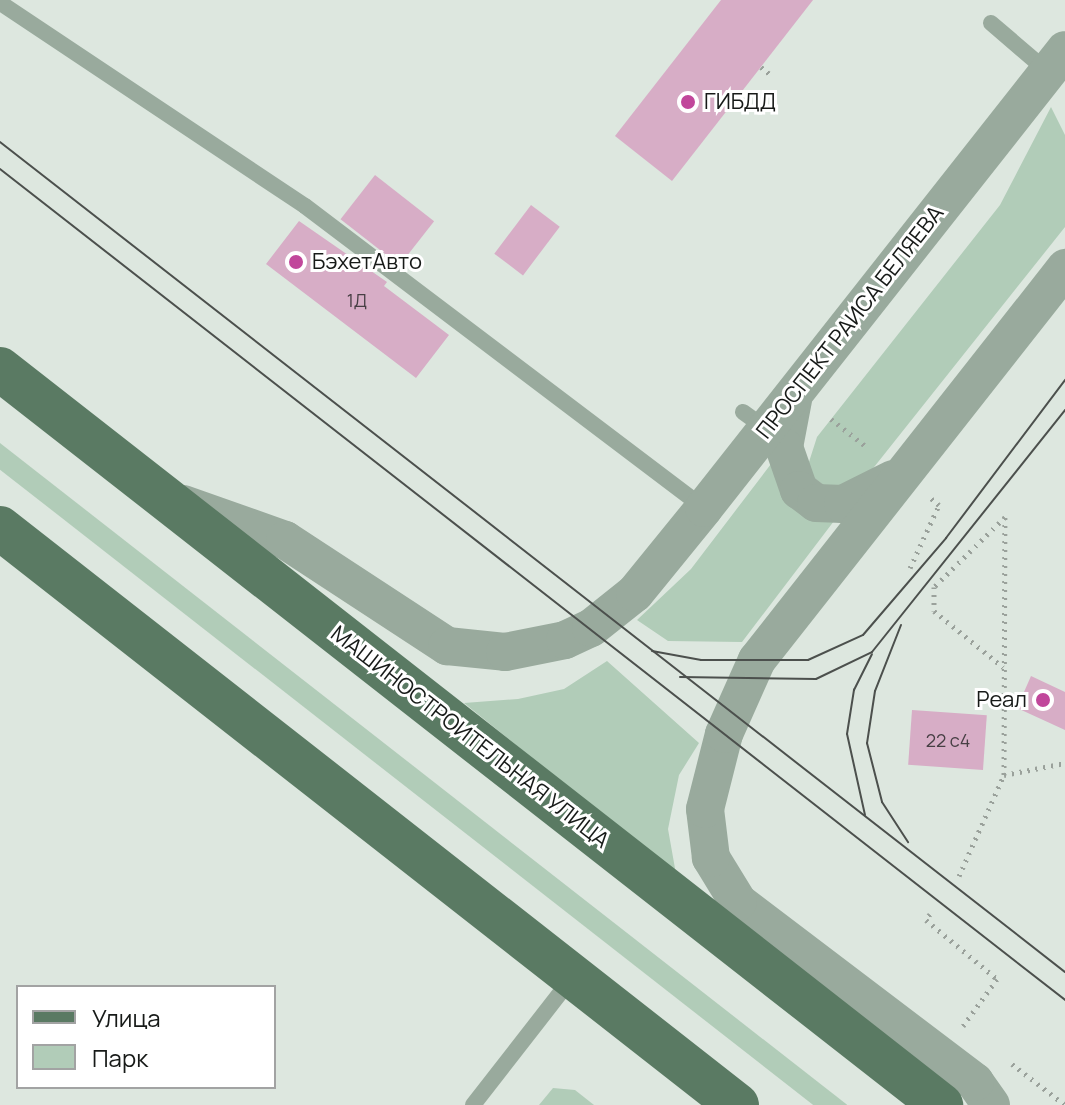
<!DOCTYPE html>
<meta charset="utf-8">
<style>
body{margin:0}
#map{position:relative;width:1065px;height:1105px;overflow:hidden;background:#dde7df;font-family:Manrope,sans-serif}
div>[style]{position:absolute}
.green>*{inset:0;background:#b1ccb8;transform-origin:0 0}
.building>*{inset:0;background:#d7adc6;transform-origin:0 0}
.path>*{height:5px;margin-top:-2.5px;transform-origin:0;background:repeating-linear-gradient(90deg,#9aa19b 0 2px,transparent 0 8px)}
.service>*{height:16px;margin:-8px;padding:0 8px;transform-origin:8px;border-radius:8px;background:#99aa9d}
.tertiary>*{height:38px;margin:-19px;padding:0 19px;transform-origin:19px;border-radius:19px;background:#99aa9d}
.primary>*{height:44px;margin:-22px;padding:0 22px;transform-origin:22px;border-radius:22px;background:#5a7a63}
.tram>*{height:2px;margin:-1px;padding:0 1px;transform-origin:1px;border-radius:1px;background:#4c504d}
.dots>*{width:22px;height:22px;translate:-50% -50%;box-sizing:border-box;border:4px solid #fff;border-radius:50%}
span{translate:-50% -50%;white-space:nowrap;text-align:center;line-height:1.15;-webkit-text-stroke:6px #fff;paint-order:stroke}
.number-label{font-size:18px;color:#473f44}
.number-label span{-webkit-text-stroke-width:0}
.poi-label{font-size:22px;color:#171a18}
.left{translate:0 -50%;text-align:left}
.right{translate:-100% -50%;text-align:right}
.street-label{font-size:22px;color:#171a18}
.legend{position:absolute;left:16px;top:985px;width:260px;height:104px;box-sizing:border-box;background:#fff;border:2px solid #a2a3a3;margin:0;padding:10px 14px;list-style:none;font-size:24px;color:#171a18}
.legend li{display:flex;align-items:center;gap:16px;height:40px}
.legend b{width:40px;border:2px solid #a2a3a3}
</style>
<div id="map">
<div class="green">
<i style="clip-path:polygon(1051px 107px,1065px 135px,1065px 227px,863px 481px,830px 490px,813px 477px,808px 465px,817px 437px,1000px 205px)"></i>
<i style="left:0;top:443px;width:1075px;height:21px;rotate:38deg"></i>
<i style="clip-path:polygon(771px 464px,834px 521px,742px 642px,668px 641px,637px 620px,691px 569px)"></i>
<i style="clip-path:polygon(607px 661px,699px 743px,679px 775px,668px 829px,676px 874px,464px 703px,518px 699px,564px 689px)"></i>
<i style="clip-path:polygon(553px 1088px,575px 1090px,594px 1105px,539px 1105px)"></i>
</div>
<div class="building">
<i style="clip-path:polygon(721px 0,813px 0,672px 181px,615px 136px)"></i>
<i style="left:375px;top:175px;width:75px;height:56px;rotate:38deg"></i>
<i style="left:531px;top:205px;width:36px;height:61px;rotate:37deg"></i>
<i style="clip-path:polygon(299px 221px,387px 282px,384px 286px,449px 335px,416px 378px,266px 264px)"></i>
<i style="clip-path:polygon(1031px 676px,1065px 692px,1065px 730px,1017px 708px)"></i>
<i style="left:912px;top:710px;width:75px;height:55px;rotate:4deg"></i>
</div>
<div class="path">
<i style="left:761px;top:67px;width:14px;rotate:39deg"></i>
<i style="left:831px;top:419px;width:47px;rotate:38.1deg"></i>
<i style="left:910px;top:568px;width:69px;rotate:-65.3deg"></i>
<i style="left:939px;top:505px;width:11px;rotate:-139deg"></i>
<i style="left:1004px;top:775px;width:62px;rotate:-11.1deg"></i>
<i style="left:959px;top:876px;width:111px;rotate:-66deg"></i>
<i style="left:1004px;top:775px;width:258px;rotate:-89.8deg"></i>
<i style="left:1005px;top:517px;width:100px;rotate:135.4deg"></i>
<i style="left:934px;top:587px;width:24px;rotate:90deg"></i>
<i style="left:934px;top:611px;width:89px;rotate:39.1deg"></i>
<i style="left:930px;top:914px;width:7px;rotate:124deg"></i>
<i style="left:926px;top:920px;width:92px;rotate:39.7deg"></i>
<i style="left:997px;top:979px;width:58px;rotate:125.9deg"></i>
<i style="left:1012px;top:1064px;width:67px;rotate:37.7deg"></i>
</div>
<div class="service">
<i style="left:2px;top:4px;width:364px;rotate:33.7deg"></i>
<i style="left:305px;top:206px;width:500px;rotate:37.12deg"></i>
<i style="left:991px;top:23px;width:74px;rotate:40.6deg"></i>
<i style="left:743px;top:412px;width:29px;rotate:36deg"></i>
<i style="left:473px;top:1105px;width:161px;rotate:-52.1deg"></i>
</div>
<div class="tertiary">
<i style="left:793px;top:400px;width:48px;rotate:100.8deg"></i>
<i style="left:784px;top:447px;width:46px;rotate:70.8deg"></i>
<i style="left:799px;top:490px;width:21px;rotate:37deg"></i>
<i style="left:816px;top:503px;width:27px;rotate:2deg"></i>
<i style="left:843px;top:504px;width:56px;rotate:-26.6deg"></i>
<i style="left:183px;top:504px;width:108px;rotate:19.4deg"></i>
<i style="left:285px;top:540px;width:194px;rotate:33.2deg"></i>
<i style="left:447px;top:646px;width:58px;rotate:5.9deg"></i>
<i style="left:505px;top:652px;width:61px;rotate:-11.3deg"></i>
<i style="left:565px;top:640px;width:29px;rotate:-25deg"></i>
<i style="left:591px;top:628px;width:56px;rotate:-38.5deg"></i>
<i style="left:635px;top:593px;width:109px;rotate:-50.9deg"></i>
<i style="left:704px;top:508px;width:583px;rotate:-51.75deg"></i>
<i style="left:991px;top:1105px;width:28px;rotate:-125deg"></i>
<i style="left:975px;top:1082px;width:298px;rotate:-142.8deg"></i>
<i style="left:738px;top:902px;width:52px;rotate:-121.5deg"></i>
<i style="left:711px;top:858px;width:49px;rotate:-97deg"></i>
<i style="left:705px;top:809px;width:77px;rotate:-75.8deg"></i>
<i style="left:724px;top:734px;width:81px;rotate:-66deg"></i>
<i style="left:757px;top:660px;width:499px;rotate:-51.8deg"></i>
</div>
<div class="primary">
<i style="left:0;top:369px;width:1195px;rotate:38.03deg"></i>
<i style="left:0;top:528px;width:936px;rotate:38.06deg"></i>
</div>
<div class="tram">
<i style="left:0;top:142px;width:1350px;rotate:37.93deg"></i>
<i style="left:0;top:169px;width:1351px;rotate:37.96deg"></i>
<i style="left:901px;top:625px;width:71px;rotate:111.5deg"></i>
<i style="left:875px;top:691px;width:53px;rotate:98.7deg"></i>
<i style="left:867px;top:743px;width:61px;rotate:75.7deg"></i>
<i style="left:882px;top:802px;width:48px;rotate:57deg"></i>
<i style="left:652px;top:651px;width:50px;rotate:10.4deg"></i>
<i style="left:701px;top:660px;width:107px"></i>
<i style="left:808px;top:660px;width:60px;rotate:-24.4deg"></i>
<i style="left:863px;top:635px;width:128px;rotate:-49.4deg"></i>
<i style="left:946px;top:538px;width:198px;rotate:-53deg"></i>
<i style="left:680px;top:677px;width:136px;rotate:0.8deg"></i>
<i style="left:816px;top:679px;width:62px;rotate:-25.7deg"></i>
<i style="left:872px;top:652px;width:310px;rotate:-51.4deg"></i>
<i style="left:865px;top:815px;width:83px;rotate:-102.5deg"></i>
<i style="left:847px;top:734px;width:45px;rotate:-81deg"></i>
<i style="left:854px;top:690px;width:40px;rotate:-63.4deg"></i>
</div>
<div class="dots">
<i style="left:688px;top:102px;background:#c1479b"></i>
<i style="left:296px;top:262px;background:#c1479b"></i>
<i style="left:1043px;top:700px;background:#c1479b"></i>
</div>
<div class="number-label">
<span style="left:357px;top:300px">1Д</span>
<span style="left:948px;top:740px">22 с4</span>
</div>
<div class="poi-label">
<span class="left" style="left:704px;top:102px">ГИБДД</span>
<span class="left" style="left:312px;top:262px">БэхетАвто</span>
<span class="right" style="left:1027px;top:700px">Реал</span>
</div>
<div class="street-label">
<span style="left:850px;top:322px;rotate:-52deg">ПРОСПЕКТ РАИСА БЕЛЯЕВА</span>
<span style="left:470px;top:737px;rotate:38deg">МАШИНОСТРОИТЕЛЬНАЯ УЛИЦА</span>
</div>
<ul class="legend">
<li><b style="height:10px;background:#5a7a63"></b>Улица</li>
<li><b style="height:22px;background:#b1ccb8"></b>Парк</li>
</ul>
</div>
